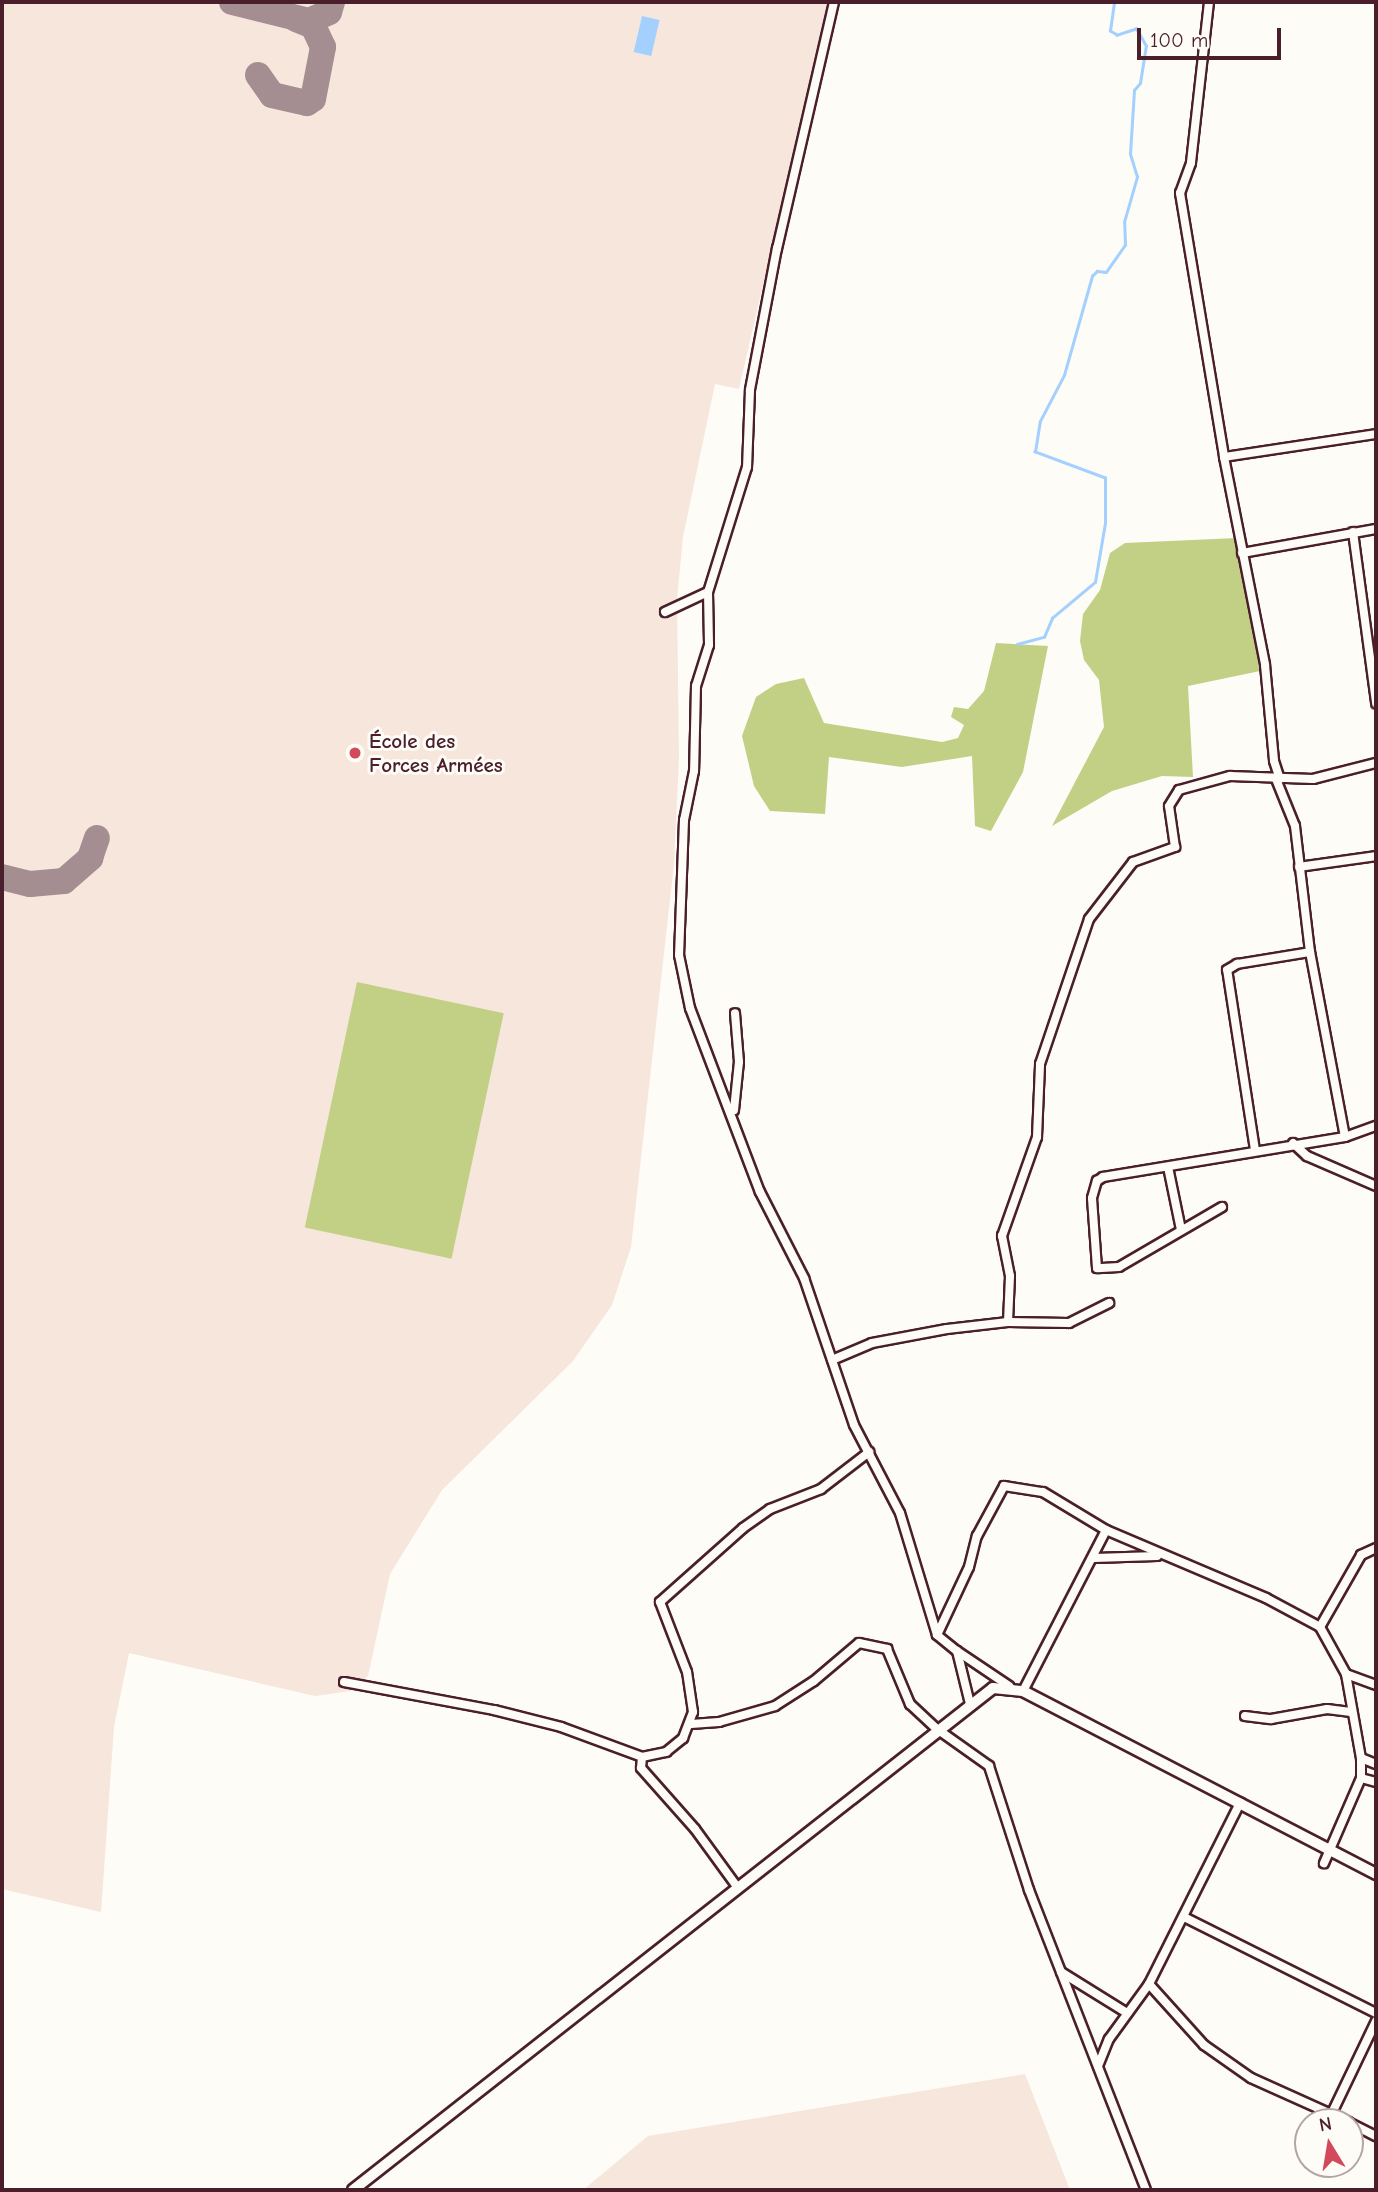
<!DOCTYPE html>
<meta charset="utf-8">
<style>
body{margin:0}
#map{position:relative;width:1378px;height:2192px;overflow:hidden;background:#fdfcf7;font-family:"Comic Neue",sans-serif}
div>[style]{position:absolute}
.built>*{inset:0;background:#f7e6dc}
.green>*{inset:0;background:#c2d085;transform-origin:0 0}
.water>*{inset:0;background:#a3d0fe;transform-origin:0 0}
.stream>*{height:2.5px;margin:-1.25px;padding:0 1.25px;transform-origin:1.25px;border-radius:1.25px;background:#a3d0fe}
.taxiway>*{height:26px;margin:-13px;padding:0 13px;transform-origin:13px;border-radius:13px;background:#a48e91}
.roads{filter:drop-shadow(2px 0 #4a1f2b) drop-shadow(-2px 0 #4a1f2b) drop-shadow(0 2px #4a1f2b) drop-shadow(0 -2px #4a1f2b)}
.minor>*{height:8px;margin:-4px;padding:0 4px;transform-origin:4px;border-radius:4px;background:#fdfcf7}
.tertiary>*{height:10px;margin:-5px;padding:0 5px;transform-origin:5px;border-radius:5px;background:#fdfcf7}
.dots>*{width:19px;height:19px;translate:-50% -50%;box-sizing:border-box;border:4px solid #fdfcf7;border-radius:50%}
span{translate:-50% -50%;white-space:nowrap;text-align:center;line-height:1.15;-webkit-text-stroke:6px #fdfcf7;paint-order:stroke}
.poi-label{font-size:21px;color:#4a1f2b;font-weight:700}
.left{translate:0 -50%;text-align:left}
.frame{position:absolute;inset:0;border:4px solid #4a1f2b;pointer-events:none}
.north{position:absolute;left:1294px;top:2108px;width:70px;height:70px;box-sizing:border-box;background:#fdfcf7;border:2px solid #b5a4a5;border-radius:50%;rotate:349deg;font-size:19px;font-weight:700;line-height:28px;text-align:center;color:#4a1f2b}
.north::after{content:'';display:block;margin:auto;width:24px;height:32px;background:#d1495b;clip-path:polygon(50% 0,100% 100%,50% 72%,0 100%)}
.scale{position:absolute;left:1137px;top:28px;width:144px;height:32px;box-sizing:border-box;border:4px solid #4a1f2b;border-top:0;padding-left:9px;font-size:21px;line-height:24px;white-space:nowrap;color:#4a1f2b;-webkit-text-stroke:5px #fdfcf7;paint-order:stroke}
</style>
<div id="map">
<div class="built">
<i style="clip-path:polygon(2px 2px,828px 2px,739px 389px,715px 384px,683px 537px,677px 599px,679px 758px,674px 864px,631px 1247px,612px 1305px,573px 1361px,442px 1490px,390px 1574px,368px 1676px,350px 1691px,315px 1696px,129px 1653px,114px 1727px,101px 1912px,2px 1889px)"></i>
<i style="clip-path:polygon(1025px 2074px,1070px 2190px,583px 2190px,648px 2136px)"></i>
</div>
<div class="green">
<i style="clip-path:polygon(1237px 538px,1260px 671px,1188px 686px,1193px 777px,1162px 776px,1112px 791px,1052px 826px,1104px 727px,1099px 680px,1084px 660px,1080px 641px,1083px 614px,1100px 590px,1110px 553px,1125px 543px)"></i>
<i style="clip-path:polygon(996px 643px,1048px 646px,1023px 772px,991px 831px,975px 826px,972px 756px,902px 767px,829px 757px,825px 814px,770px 811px,754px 786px,742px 736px,756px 697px,776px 684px,804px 678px,824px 723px,942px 742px,958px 738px,964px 725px,951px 717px,954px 707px,968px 709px,984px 691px)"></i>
<i style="left:357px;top:982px;width:150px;height:251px;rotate:12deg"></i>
</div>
<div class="water">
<i style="left:642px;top:16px;width:18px;height:37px;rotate:13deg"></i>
</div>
<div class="stream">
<i style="left:1017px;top:644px;width:28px;rotate:-15deg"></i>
<i style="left:1044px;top:637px;width:21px;rotate:-67deg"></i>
<i style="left:1052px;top:618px;width:56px;rotate:-39.9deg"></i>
<i style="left:1095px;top:582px;width:60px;rotate:-80.4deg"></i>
<i style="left:1105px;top:523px;width:45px;rotate:-90deg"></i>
<i style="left:1105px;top:478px;width:75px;rotate:-159.6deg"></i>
<i style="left:1035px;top:452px;width:31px;rotate:-81deg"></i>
<i style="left:1040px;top:421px;width:52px;rotate:-62.4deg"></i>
<i style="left:1064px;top:375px;width:103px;rotate:-74.2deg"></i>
<i style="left:1092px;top:276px;width:7px;rotate:-45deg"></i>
<i style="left:1097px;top:271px;width:9px;rotate:6deg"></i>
<i style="left:1106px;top:272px;width:33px;rotate:-55deg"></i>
<i style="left:1125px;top:245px;width:23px;rotate:-92deg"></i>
<i style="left:1124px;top:222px;width:47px;rotate:-73.9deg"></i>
<i style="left:1137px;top:177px;width:24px;rotate:-107deg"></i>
<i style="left:1130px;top:154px;width:64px;rotate:-86.4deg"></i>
<i style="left:1134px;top:90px;width:9px;rotate:-49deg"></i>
<i style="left:1140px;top:83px;width:37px;rotate:-81deg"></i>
<i style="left:1146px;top:46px;width:20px;rotate:-120deg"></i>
<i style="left:1136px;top:29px;width:20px;rotate:162deg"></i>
<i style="left:1117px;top:35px;width:8px;rotate:-150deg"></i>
<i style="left:1110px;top:31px;width:29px;rotate:-82deg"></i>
</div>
<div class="taxiway">
<i style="left:232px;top:2px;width:79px;rotate:13.9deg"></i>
<i style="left:309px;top:21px;width:22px;rotate:-24deg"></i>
<i style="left:329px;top:12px;width:10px;rotate:-73deg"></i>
<i style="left:258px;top:75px;width:24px;rotate:55deg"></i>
<i style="left:272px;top:95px;width:36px;rotate:13deg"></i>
<i style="left:307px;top:103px;width:7px;rotate:-34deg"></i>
<i style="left:313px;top:99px;width:53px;rotate:-79.1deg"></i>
<i style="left:323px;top:47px;width:23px;rotate:-115deg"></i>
<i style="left:313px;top:26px;width:18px;rotate:-158deg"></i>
<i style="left:2px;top:877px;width:29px;rotate:14deg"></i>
<i style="left:30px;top:884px;width:34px;rotate:-5deg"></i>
<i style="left:64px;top:881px;width:35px;rotate:-41deg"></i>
<i style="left:90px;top:858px;width:21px;rotate:-71deg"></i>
</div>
<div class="roads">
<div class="minor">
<i style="left:834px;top:2px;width:253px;rotate:103deg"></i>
<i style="left:777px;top:248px;width:145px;rotate:100.8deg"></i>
<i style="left:750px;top:390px;width:77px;rotate:92.2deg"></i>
<i style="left:747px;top:467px;width:131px;rotate:107.3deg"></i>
<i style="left:708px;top:592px;width:53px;rotate:88.9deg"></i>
<i style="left:709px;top:645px;width:43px;rotate:107.6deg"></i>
<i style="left:696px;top:686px;width:85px;rotate:91.3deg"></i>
<i style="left:694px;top:771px;width:50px;rotate:101.5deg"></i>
<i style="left:684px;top:820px;width:135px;rotate:92.1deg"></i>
<i style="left:679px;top:955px;width:54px;rotate:78.3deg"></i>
<i style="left:690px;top:1008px;width:197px;rotate:69.2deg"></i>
<i style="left:760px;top:1192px;width:97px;rotate:62.9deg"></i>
<i style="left:804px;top:1278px;width:155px;rotate:71.2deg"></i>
<i style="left:854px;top:1425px;width:99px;rotate:62.4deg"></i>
<i style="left:900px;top:1513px;width:127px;rotate:73.1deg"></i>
<i style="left:937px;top:1635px;width:26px;rotate:39deg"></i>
<i style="left:957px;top:1651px;width:55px;rotate:76.2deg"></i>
<i style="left:1209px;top:2px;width:162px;rotate:96.4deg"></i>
<i style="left:1191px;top:163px;width:32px;rotate:110deg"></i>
<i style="left:1180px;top:193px;width:268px;rotate:80.5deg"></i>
<i style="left:1224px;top:457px;width:212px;rotate:78.8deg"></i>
<i style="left:1265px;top:665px;width:96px;rotate:84.6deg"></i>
<i style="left:1274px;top:761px;width:19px;rotate:72deg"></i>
<i style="left:1224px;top:457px;width:154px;rotate:-8.6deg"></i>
<i style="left:1353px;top:532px;width:173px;rotate:82.3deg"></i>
<i style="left:1242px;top:553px;width:136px;rotate:-10.2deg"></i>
<i style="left:665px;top:612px;width:47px;rotate:-24.9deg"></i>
<i style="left:1299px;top:867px;width:78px;rotate:-8.1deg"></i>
<i style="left:734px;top:1110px;width:48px;rotate:-84.1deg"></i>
<i style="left:739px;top:1062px;width:49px;rotate:-94.7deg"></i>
<i style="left:1345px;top:1137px;width:33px;rotate:-20deg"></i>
<i style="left:1293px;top:1143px;width:19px;rotate:43deg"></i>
<i style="left:1307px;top:1156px;width:75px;rotate:23.5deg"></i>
<i style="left:1255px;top:1150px;width:182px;rotate:-98.8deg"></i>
<i style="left:1227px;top:970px;width:12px;rotate:-31deg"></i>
<i style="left:1237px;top:964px;width:74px;rotate:-9.3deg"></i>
<i style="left:1168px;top:1167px;width:64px;rotate:78.3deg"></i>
<i style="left:1222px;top:1207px;width:119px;rotate:149.8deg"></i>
<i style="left:1119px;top:1267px;width:22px;rotate:177deg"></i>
<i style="left:1097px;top:1268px;width:70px;rotate:-94.1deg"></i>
<i style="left:1092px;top:1198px;width:18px;rotate:-74deg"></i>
<i style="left:1097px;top:1181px;width:7px;rotate:-34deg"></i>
<i style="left:1103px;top:1177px;width:245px;rotate:-9.4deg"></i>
<i style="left:1345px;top:1137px;width:188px;rotate:-100.7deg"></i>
<i style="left:1310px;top:952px;width:127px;rotate:-96.8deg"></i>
<i style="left:1295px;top:826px;width:51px;rotate:-112deg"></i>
<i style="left:1008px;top:1322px;width:46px;rotate:-87.5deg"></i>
<i style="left:1010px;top:1276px;width:41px;rotate:-101.3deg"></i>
<i style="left:1002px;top:1236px;width:105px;rotate:-70.5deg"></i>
<i style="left:1037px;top:1137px;width:73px;rotate:-87.6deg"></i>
<i style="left:1040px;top:1064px;width:153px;rotate:-71.3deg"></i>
<i style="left:1089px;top:919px;width:72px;rotate:-52.3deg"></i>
<i style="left:1133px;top:862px;width:45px;rotate:-19.7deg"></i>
<i style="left:1175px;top:847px;width:41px;rotate:-98.3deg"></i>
<i style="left:1169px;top:806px;width:19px;rotate:-58deg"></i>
<i style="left:1179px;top:790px;width:53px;rotate:-15.4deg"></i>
<i style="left:1230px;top:776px;width:83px;rotate:2.1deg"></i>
<i style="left:1313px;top:779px;width:65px;rotate:-14.3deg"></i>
<i style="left:832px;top:1360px;width:43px;rotate:-23deg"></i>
<i style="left:872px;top:1343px;width:76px;rotate:-10.6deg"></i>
<i style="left:947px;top:1329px;width:61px;rotate:-6.5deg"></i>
<i style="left:1008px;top:1322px;width:61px;rotate:0.9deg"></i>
<i style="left:1069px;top:1323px;width:45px;rotate:-26.6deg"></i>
<i style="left:1094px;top:1558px;width:63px;rotate:-1.8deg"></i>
<i style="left:1320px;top:1627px;width:83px;rotate:-60.3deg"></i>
<i style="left:1361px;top:1555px;width:17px;rotate:-25deg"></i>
<i style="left:937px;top:1635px;width:75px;rotate:-64.8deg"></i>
<i style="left:969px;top:1567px;width:32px;rotate:-76deg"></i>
<i style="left:977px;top:1536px;width:57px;rotate:-61.6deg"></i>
<i style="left:1004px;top:1486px;width:39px;rotate:9deg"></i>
<i style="left:1043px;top:1492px;width:74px;rotate:31.1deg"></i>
<i style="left:1106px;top:1530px;width:174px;rotate:23deg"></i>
<i style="left:1266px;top:1598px;width:61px;rotate:28.2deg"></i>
<i style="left:1320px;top:1627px;width:54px;rotate:61deg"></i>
<i style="left:1346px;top:1674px;width:85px;rotate:79.9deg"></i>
<i style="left:1361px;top:1758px;width:20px;rotate:90deg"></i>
<i style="left:1361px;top:1778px;width:93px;rotate:113.5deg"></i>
<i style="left:957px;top:1651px;width:63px;rotate:33.9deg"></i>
<i style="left:1346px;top:1674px;width:32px;rotate:20deg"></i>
<i style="left:344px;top:1682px;width:153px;rotate:10.6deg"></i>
<i style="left:494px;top:1710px;width:69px;rotate:14.2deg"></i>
<i style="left:561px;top:1727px;width:86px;rotate:20.3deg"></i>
<i style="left:642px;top:1757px;width:25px;rotate:-12deg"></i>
<i style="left:666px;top:1752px;width:22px;rotate:-39deg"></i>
<i style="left:683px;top:1738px;width:28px;rotate:-69deg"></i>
<i style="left:693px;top:1712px;width:40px;rotate:-98.5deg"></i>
<i style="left:687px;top:1672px;width:75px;rotate:-111.1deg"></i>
<i style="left:660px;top:1602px;width:111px;rotate:-41.7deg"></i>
<i style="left:743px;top:1528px;width:33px;rotate:-35deg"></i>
<i style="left:770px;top:1509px;width:55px;rotate:-21.4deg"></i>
<i style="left:821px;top:1489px;width:61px;rotate:-37.6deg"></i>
<i style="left:1023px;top:1691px;width:181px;rotate:-62.7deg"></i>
<i style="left:1245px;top:1716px;width:26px;rotate:7deg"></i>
<i style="left:1271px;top:1719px;width:57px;rotate:-10.1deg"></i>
<i style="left:1327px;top:1709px;width:24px;rotate:7deg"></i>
<i style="left:691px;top:1724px;width:28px;rotate:-4deg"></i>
<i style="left:719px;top:1722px;width:58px;rotate:-15.9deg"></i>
<i style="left:775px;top:1706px;width:46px;rotate:-32.7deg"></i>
<i style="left:814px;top:1681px;width:59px;rotate:-40.2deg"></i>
<i style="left:859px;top:1643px;width:29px;rotate:12deg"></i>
<i style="left:887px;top:1649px;width:60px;rotate:67.3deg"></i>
<i style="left:910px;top:1704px;width:37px;rotate:43deg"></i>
<i style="left:937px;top:1729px;width:64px;rotate:35.4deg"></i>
<i style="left:989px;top:1766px;width:130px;rotate:72.1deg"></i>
<i style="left:1029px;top:1890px;width:322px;rotate:68.7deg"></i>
<i style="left:642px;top:1757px;width:11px;rotate:95deg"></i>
<i style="left:641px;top:1768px;width:81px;rotate:48.5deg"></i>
<i style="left:695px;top:1829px;width:73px;rotate:53.9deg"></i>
<i style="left:1361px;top:1758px;width:16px;rotate:22deg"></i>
<i style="left:1361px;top:1778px;width:16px;rotate:15deg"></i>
<i style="left:1184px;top:1917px;width:215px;rotate:26.6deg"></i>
<i style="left:1061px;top:1972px;width:78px;rotate:31.8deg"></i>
<i style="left:1149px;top:1984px;width:82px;rotate:48deg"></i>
<i style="left:1204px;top:2045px;width:57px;rotate:35.1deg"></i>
<i style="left:1251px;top:2078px;width:107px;rotate:24.2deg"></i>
<i style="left:1098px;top:2066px;width:29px;rotate:-68deg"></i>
<i style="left:1109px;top:2039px;width:68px;rotate:-54deg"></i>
<i style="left:1149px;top:1984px;width:203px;rotate:-63.3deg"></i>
<i style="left:1332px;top:2113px;width:102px;rotate:-64.4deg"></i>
<i style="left:1350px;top:2123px;width:29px;rotate:27deg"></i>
</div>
<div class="tertiary">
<i style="left:353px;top:2190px;width:813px;rotate:-38.11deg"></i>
<i style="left:993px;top:1688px;width:30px;rotate:6deg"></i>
<i style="left:1023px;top:1691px;width:398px;rotate:27.4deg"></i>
</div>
</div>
<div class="dots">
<i style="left:355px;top:753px;background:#d1495b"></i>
</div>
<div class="poi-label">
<span class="left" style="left:369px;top:753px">École des<br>Forces Armées</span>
</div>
<div class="frame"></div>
<div class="north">N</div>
<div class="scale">100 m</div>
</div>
